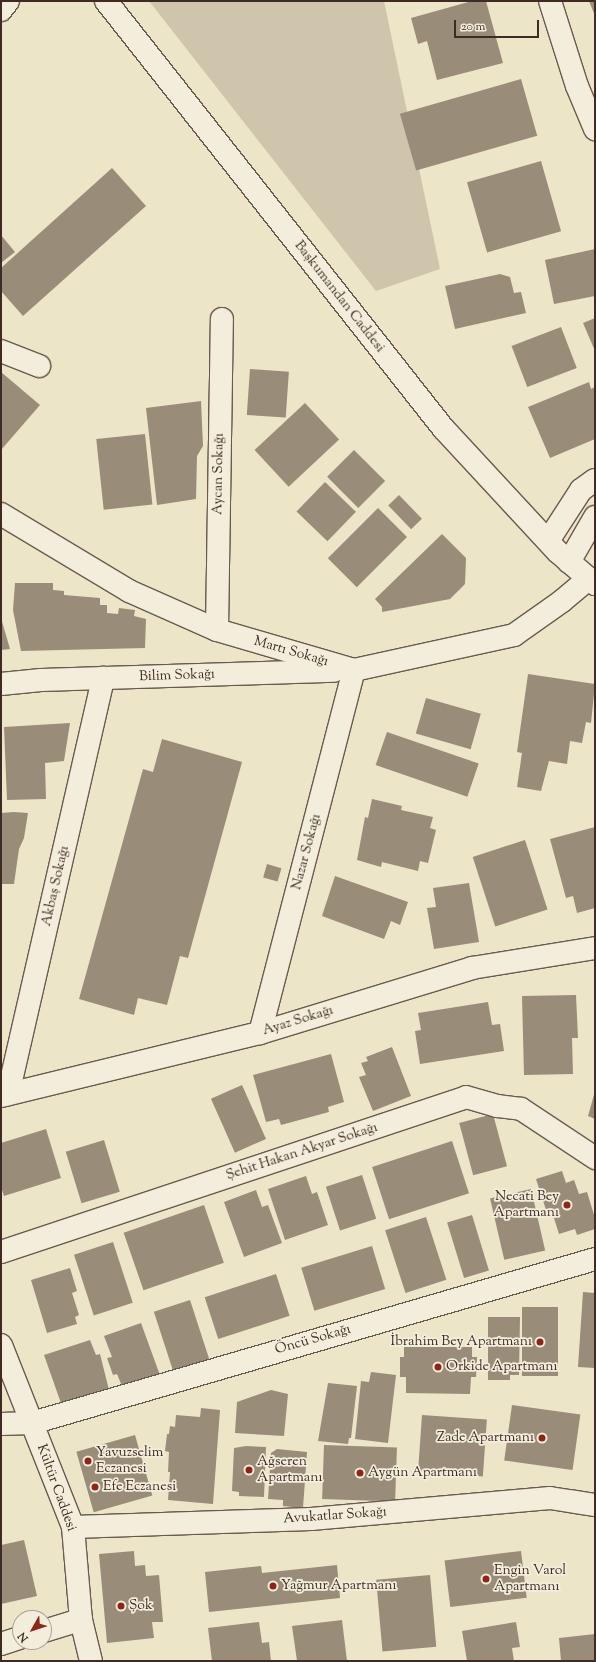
<!DOCTYPE html>
<meta charset="utf-8">
<style>
body{margin:0}
#map{position:relative;width:596px;height:1662px;overflow:hidden;background:#ede5c8;font-family:"Sorts Mill Goudy",serif}
div>[style]{position:absolute}
.green>*{inset:0;background:#cfc5ac}
.building>*{inset:0;background:#998c79;transform-origin:0 0}
.roads{filter:drop-shadow(1px 0 #6a5a4d) drop-shadow(-1px 0 #6a5a4d) drop-shadow(0 1px #6a5a4d) drop-shadow(0 -1px #6a5a4d)}
.minor>*{height:22px;margin:-11px;padding:0 11px;transform-origin:11px;border-radius:11px;background:#f3eedb}
.dots>*{width:11px;height:11px;translate:-50% -50%;box-sizing:border-box;border:2px solid #f3eedb;border-radius:50%}
span{translate:-50% -50%;white-space:nowrap;text-align:center;line-height:1.15;-webkit-text-stroke:3.5px #f3eedb;paint-order:stroke}
.street-label{font-size:14px;color:#3f2b24}
.poi-label{font-size:14px;color:#3f2b24}
.right{translate:-100% -50%;text-align:right}
.left{translate:0 -50%;text-align:left}
.frame{position:absolute;inset:0;border:2px solid #3f2b24;pointer-events:none}
.north{position:absolute;left:12px;top:1610px;width:40px;height:40px;box-sizing:border-box;background:#f3eedb;border:1px solid #aba092;border-radius:50%;rotate:231deg;font-size:11px;font-weight:700;line-height:16px;text-align:center;color:#3f2b24}
.north::after{content:'';display:block;margin:auto;width:14px;height:18px;background:#8f2418;clip-path:polygon(50% 0,100% 100%,50% 72%,0 100%)}
.scale{position:absolute;left:454px;top:20px;width:85px;height:18px;box-sizing:border-box;border:2px solid #3f2b24;border-top:0;padding-left:5px;font-size:12px;line-height:14px;white-space:nowrap;color:#3f2b24;-webkit-text-stroke:3px #f3eedb;paint-order:stroke}
</style>
<div id="map">
<div class="green">
<i style="clip-path:polygon(149px 1px,384px 1px,440px 269px,376px 291px)"></i>
</div>
<div class="building">
<i style="clip-path:polygon(472px 1px,486px 1px,503px 63px,437px 80px,427px 41px,418px 44px,411px 18px)"></i>
<i style="clip-path:polygon(589px 1px,595px 1px,595px 16px)"></i>
<i style="left:521px;top:79px;width:59px;height:126px;rotate:74deg"></i>
<i style="left:541px;top:161px;width:73px;height:77px;rotate:74deg"></i>
<i style="clip-path:polygon(112px 168px,146px 206px,23px 316px,1px 291px,1px 268px)"></i>
<i style="clip-path:polygon(1px 235px,15px 252px,1px 263px)"></i>
<i style="clip-path:polygon(595px 249px,595px 296px,554px 304px,545px 260px)"></i>
<i style="clip-path:polygon(500px 274px,510px 277px,514px 293px,521px 292px,526px 313px,455px 329px,445px 286px)"></i>
<i style="clip-path:polygon(595px 318px,595px 351px,583px 323px)"></i>
<i style="left:561px;top:327px;width:44px;height:53px;rotate:69deg"></i>
<i style="left:250px;top:369px;width:39px;height:46px;rotate:4deg"></i>
<i style="clip-path:polygon(1px 372px,40px 405px,1px 450px)"></i>
<i style="clip-path:polygon(589px 382px,591px 389px,595px 387px,595px 439px,550px 458px,528px 407px)"></i>
<i style="clip-path:polygon(201px 401px,203px 446px,197px 456px,196px 499px,157px 505px,146px 408px)"></i>
<i style="left:305px;top:403px;width:50px;height:69px;rotate:47deg"></i>
<i style="left:145px;top:434px;width:71px;height:49px;rotate:84deg"></i>
<i style="left:354px;top:450px;width:44px;height:38px;rotate:45deg"></i>
<i style="left:325px;top:482px;width:43px;height:41px;rotate:44deg"></i>
<i style="left:399px;top:495px;width:33px;height:15px;rotate:46deg"></i>
<i style="left:378px;top:508px;width:41px;height:71px;rotate:45deg"></i>
<i style="clip-path:polygon(442px 534px,466px 558px,465px 584px,450px 599px,382px 612px,382px 607px,375px 599px)"></i>
<i style="clip-path:polygon(15px 583px,53px 583px,53px 590px,64px 591px,64px 595px,100px 598px,100px 605px,107px 605px,107px 613px,118px 614px,119px 608px,135px 610px,134px 616px,146px 619px,145px 648px,21px 651px,13px 610px)"></i>
<i style="clip-path:polygon(1px 618px,10px 649px,1px 650px)"></i>
<i style="clip-path:polygon(528px 674px,595px 684px,591px 723px,586px 722px,582px 743px,570px 741px,567px 764px,549px 761px,541px 791px,517px 787px,522px 753px,517px 752px)"></i>
<i style="left:426px;top:698px;width:57px;height:37px;rotate:16deg"></i>
<i style="clip-path:polygon(70px 723px,64px 761px,45px 763px,46px 799px,7px 800px,4px 727px)"></i>
<i style="left:387px;top:732px;width:97px;height:35px;rotate:19deg"></i>
<i style="clip-path:polygon(162px 739px,242px 762px,188px 958px,180px 956px,167px 1005px,138px 998px,134px 1015px,79px 999px,143px 769px,153px 772px)"></i>
<i style="clip-path:polygon(372px 799px,402px 806px,401px 810px,433px 817px,430px 828px,436px 830px,428px 863px,420px 861px,418px 871px,382px 862px,381px 867px,357px 860px,365px 817px,368px 818px)"></i>
<i style="clip-path:polygon(14px 812px,28px 813px,24px 838px,19px 849px,14px 884px,1px 884px,1px 813px)"></i>
<i style="clip-path:polygon(595px 827px,595px 908px,577px 913px,573px 896px,566px 898px,550px 839px)"></i>
<i style="left:525px;top:840px;width:73px;height:55px;rotate:72deg"></i>
<i style="left:267px;top:864px;width:15px;height:14px;rotate:16deg"></i>
<i style="clip-path:polygon(335px 876px,408px 902px,400px 925px,391px 921px,384px 939px,322px 916px)"></i>
<i style="clip-path:polygon(469px 883px,479px 942px,434px 949px,427px 908px,436px 907px,433px 888px)"></i>
<i style="clip-path:polygon(576px 995px,578px 1038px,572px 1038px,573px 1074px,524px 1075px,522px 996px)"></i>
<i style="clip-path:polygon(488px 1002px,492px 1025px,500px 1024px,504px 1051px,420px 1064px,415px 1031px,421px 1030px,418px 1013px)"></i>
<i style="clip-path:polygon(392px 1047px,411px 1096px,373px 1111px,359px 1077px,366px 1075px,361px 1063px,368px 1061px,366px 1057px)"></i>
<i style="clip-path:polygon(331px 1054px,344px 1102px,328px 1107px,329px 1112px,281px 1125px,279px 1119px,266px 1122px,253px 1075px)"></i>
<i style="left:242px;top:1085px;width:59px;height:34px;rotate:66deg"></i>
<i style="clip-path:polygon(595px 1091px,595px 1119px,588px 1116px)"></i>
<i style="left:493px;top:1114px;width:54px;height:35px;rotate:75deg"></i>
<i style="clip-path:polygon(46px 1129px,61px 1178px,4px 1196px,1px 1187px,1px 1143px)"></i>
<i style="left:104px;top:1140px;width:54px;height:40px;rotate:73deg"></i>
<i style="left:452px;top:1141px;width:55px;height:84px;rotate:72deg"></i>
<i style="clip-path:polygon(562px 1171px,566px 1183px,574px 1180px,579px 1194px,587px 1192px,595px 1218px,595px 1229px,577px 1235px,575px 1229px,559px 1234px,553px 1215px,548px 1216px,536px 1179px)"></i>
<i style="left:362px;top:1175px;width:46px;height:38px;rotate:72deg"></i>
<i style="clip-path:polygon(306px 1176px,312px 1194px,317px 1192px,328px 1225px,285px 1240px,268px 1189px)"></i>
<i style="left:531px;top:1189px;width:63px;height:42px;rotate:77deg"></i>
<i style="clip-path:polygon(256px 1190px,262px 1207px,268px 1205px,282px 1243px,244px 1257px,224px 1202px)"></i>
<i style="left:204px;top:1205px;width:61px;height:85px;rotate:71deg"></i>
<i style="left:472px;top:1215px;width:58px;height:26px;rotate:73deg"></i>
<i style="left:426px;top:1217px;width:66px;height:43px;rotate:72deg"></i>
<i style="left:113px;top:1242px;width:64px;height:41px;rotate:72deg"></i>
<i style="left:372px;top:1246px;width:45px;height:74px;rotate:73deg"></i>
<i style="clip-path:polygon(70px 1268px,77px 1291px,72px 1293px,79px 1315px,75px 1317px,77px 1324px,47px 1333px,31px 1280px)"></i>
<i style="left:276px;top:1274px;width:44px;height:75px;rotate:72deg"></i>
<i style="clip-path:polygon(583px 1292px,595px 1293px,595px 1368px,578px 1367px)"></i>
<i style="left:190px;top:1300px;width:66px;height:38px;rotate:72deg"></i>
<i style="left:522px;top:1307px;width:36px;height:69px"></i>
<i style="clip-path:polygon(488px 1317px,520px 1317px,519px 1375px,510px 1375px,510px 1380px,488px 1380px)"></i>
<i style="clip-path:polygon(141px 1323px,161px 1378px,124px 1391px,117px 1374px,113px 1375px,107px 1358px,112px 1357px,104px 1336px)"></i>
<i style="clip-path:polygon(90px 1340px,96px 1355px,100px 1354px,109px 1390px,62px 1406px,44px 1355px)"></i>
<i style="clip-path:polygon(404px 1347px,472px 1347px,472px 1357px,477px 1357px,476px 1377px,471px 1377px,470px 1394px,406px 1393px,406px 1377px,400px 1377px,400px 1357px,404px 1357px)"></i>
<i style="clip-path:polygon(371px 1372px,396px 1375px,388px 1443px,355px 1439px,361px 1381px,369px 1382px)"></i>
<i style="clip-path:polygon(328px 1383px,357px 1386px,351px 1438px,349px 1438px,348px 1444px,318px 1441px)"></i>
<i style="clip-path:polygon(271px 1390px,288px 1394px,284px 1436px,235px 1433px,237px 1402px)"></i>
<i style="left:512px;top:1405px;width:69px;height:56px;rotate:8deg"></i>
<i style="clip-path:polygon(201px 1408px,220px 1410px,213px 1504px,168px 1500px,170px 1472px,168px 1472px,169px 1452px,165px 1451px,167px 1434px,169px 1434px,170px 1426px,175px 1427px,176px 1415px,200px 1417px)"></i>
<i style="left:422px;top:1415px;width:65px;height:57px;rotate:4deg"></i>
<i style="left:135px;top:1435px;width:63px;height:61px;rotate:74deg"></i>
<i style="left:324px;top:1445px;width:73px;height:54px;rotate:2deg"></i>
<i style="clip-path:polygon(246px 1446px,266px 1447px,264px 1497px,239px 1496px,239px 1492px,232px 1491px,234px 1448px)"></i>
<i style="clip-path:polygon(277px 1449px,307px 1452px,303px 1508px,283px 1506px,283px 1500px,268px 1499px,271px 1453px)"></i>
<i style="clip-path:polygon(24px 1540px,37px 1596px,1px 1604px,1px 1545px)"></i>
<i style="clip-path:polygon(134px 1551px,135px 1566px,145px 1565px,146px 1576px,159px 1575px,163px 1622px,152px 1622px,154px 1638px,107px 1643px,99px 1554px)"></i>
<i style="left:521px;top:1551px;width:47px;height:77px;rotate:83deg"></i>
<i style="clip-path:polygon(337px 1565px,340px 1598px,209px 1612px,205px 1572px,261px 1566px,262px 1573px)"></i>
<i style="left:430px;top:1575px;width:72px;height:54px;rotate:85deg"></i>
<i style="clip-path:polygon(342px 1620px,347px 1661px,297px 1661px,292px 1626px)"></i>
<i style="clip-path:polygon(259px 1622px,262px 1643px,269px 1642px,271px 1661px,212px 1661px,208px 1628px)"></i>
<i style="clip-path:polygon(516px 1622px,520px 1647px,512px 1648px,514px 1661px,467px 1661px,462px 1631px)"></i>
<i style="clip-path:polygon(595px 1634px,595px 1661px,561px 1661px,559px 1638px)"></i>
</div>
<div class="roads">
<div class="minor">
<i style="left:106px;top:1px;width:544px;rotate:51.72deg"></i>
<i style="left:443px;top:428px;width:169px;rotate:47.2deg"></i>
<i style="left:558px;top:552px;width:49px;rotate:40.9deg"></i>
<i style="left:550px;top:1px;width:89px;rotate:72.4deg"></i>
<i style="left:577px;top:86px;width:47px;rotate:67.3deg"></i>
<i style="left:1px;top:10px;width:11px;rotate:-52deg"></i>
<i style="left:1px;top:351px;width:41px;rotate:21.5deg"></i>
<i style="left:1px;top:514px;width:149px;rotate:31deg"></i>
<i style="left:129px;top:591px;width:96px;rotate:23.9deg"></i>
<i style="left:217px;top:630px;width:143px;rotate:16.3deg"></i>
<i style="left:354px;top:670px;width:164px;rotate:-12.3deg"></i>
<i style="left:514px;top:635px;width:59px;rotate:-35.3deg"></i>
<i style="left:562px;top:601px;width:35px;rotate:-40deg"></i>
<i style="left:548px;top:541px;width:61px;rotate:-57.1deg"></i>
<i style="left:581px;top:490px;width:17px;rotate:-36deg"></i>
<i style="left:569px;top:562px;width:52px;rotate:-60deg"></i>
<i style="left:217px;top:630px;width:311px;rotate:-89.1deg"></i>
<i style="left:1px;top:684px;width:40px;rotate:-5.7deg"></i>
<i style="left:41px;top:680px;width:293px;rotate:-1.8deg"></i>
<i style="left:260px;top:1033px;width:375px;rotate:-75.5deg"></i>
<i style="left:8px;top:1094px;width:427px;rotate:-77.1deg"></i>
<i style="left:1px;top:1096px;width:267px;rotate:-13.7deg"></i>
<i style="left:260px;top:1033px;width:222px;rotate:-17deg"></i>
<i style="left:472px;top:968px;width:125px;rotate:-9.2deg"></i>
<i style="left:1px;top:1252px;width:490px;rotate:-18.4deg"></i>
<i style="left:466px;top:1097px;width:32px;rotate:16deg"></i>
<i style="left:497px;top:1106px;width:24px;rotate:7deg"></i>
<i style="left:521px;top:1109px;width:89px;rotate:33.5deg"></i>
<i style="left:1px;top:1345px;width:196px;rotate:68.4deg"></i>
<i style="left:73px;top:1527px;width:93px;rotate:85.1deg"></i>
<i style="left:81px;top:1620px;width:42px;rotate:76.3deg"></i>
<i style="left:1px;top:1424px;width:31px;rotate:-2deg"></i>
<i style="left:32px;top:1423px;width:586px;rotate:-16.24deg"></i>
<i style="left:73px;top:1527px;width:238px;rotate:-1.9deg"></i>
<i style="left:311px;top:1519px;width:240px;rotate:-5deg"></i>
<i style="left:550px;top:1498px;width:46px;rotate:8.8deg"></i>
<i style="left:44px;top:1631px;width:39px;rotate:-17deg"></i>
<i style="left:1px;top:1644px;width:20px;rotate:-18deg"></i>
</div>
</div>
<div class="dots">
<i style="left:567px;top:1205px;background:#8f2418"></i>
<i style="left:540px;top:1342px;background:#8f2418"></i>
<i style="left:438px;top:1367px;background:#8f2418"></i>
<i style="left:542px;top:1438px;background:#8f2418"></i>
<i style="left:88px;top:1461px;background:#8f2418"></i>
<i style="left:249px;top:1470px;background:#8f2418"></i>
<i style="left:360px;top:1473px;background:#8f2418"></i>
<i style="left:95px;top:1487px;background:#8f2418"></i>
<i style="left:486px;top:1579px;background:#8f2418"></i>
<i style="left:273px;top:1586px;background:#8f2418"></i>
<i style="left:121px;top:1606px;background:#8f2418"></i>
</div>
<div class="street-label">
<span style="left:339px;top:297px;rotate:52deg">Başkumandan Caddesi</span>
<span style="left:219px;top:474px;rotate:-89deg">Aycan Sokağı</span>
<span style="left:291px;top:652px;rotate:16deg">Martı Sokağı</span>
<span style="left:177px;top:676px;rotate:-2deg">Bilim Sokağı</span>
<span style="left:307px;top:852px;rotate:-75deg">Nazar Sokağı</span>
<span style="left:56px;top:886px;rotate:-77deg">Akbaş Sokağı</span>
<span style="left:298px;top:1021px;rotate:-17deg">Ayaz Sokağı</span>
<span style="left:302px;top:1152px;rotate:-18deg">Şehit Hakan Akyar Sokağı</span>
<span style="left:313px;top:1340px;rotate:-16deg">Öncü Sokağı</span>
<span style="left:56px;top:1488px;rotate:70deg">Kültür Caddesi</span>
<span style="left:335px;top:1516px;rotate:-4deg">Avukatlar Sokağı</span>
</div>
<div class="poi-label">
<span class="right" style="left:559px;top:1205px">Necati Bey<br>Apartmanı</span>
<span class="right" style="left:532px;top:1342px">İbrahim Bey Apartmanı</span>
<span class="left" style="left:446px;top:1367px">Orkide Apartmanı</span>
<span class="right" style="left:534px;top:1438px">Zade Apartmanı</span>
<span class="left" style="left:96px;top:1461px">Yavuzselim<br>Eczanesi</span>
<span class="left" style="left:257px;top:1470px">Ağseren<br>Apartmanı</span>
<span class="left" style="left:368px;top:1473px">Aygün Apartmanı</span>
<span class="left" style="left:103px;top:1487px">Efe Eczanesi</span>
<span class="left" style="left:494px;top:1579px">Engin Varol<br>Apartmanı</span>
<span class="left" style="left:281px;top:1586px">Yağmur Apartmanı</span>
<span class="left" style="left:129px;top:1606px">Şok</span>
</div>
<div class="frame"></div>
<div class="north">N</div>
<div class="scale">20 m</div>
</div>
